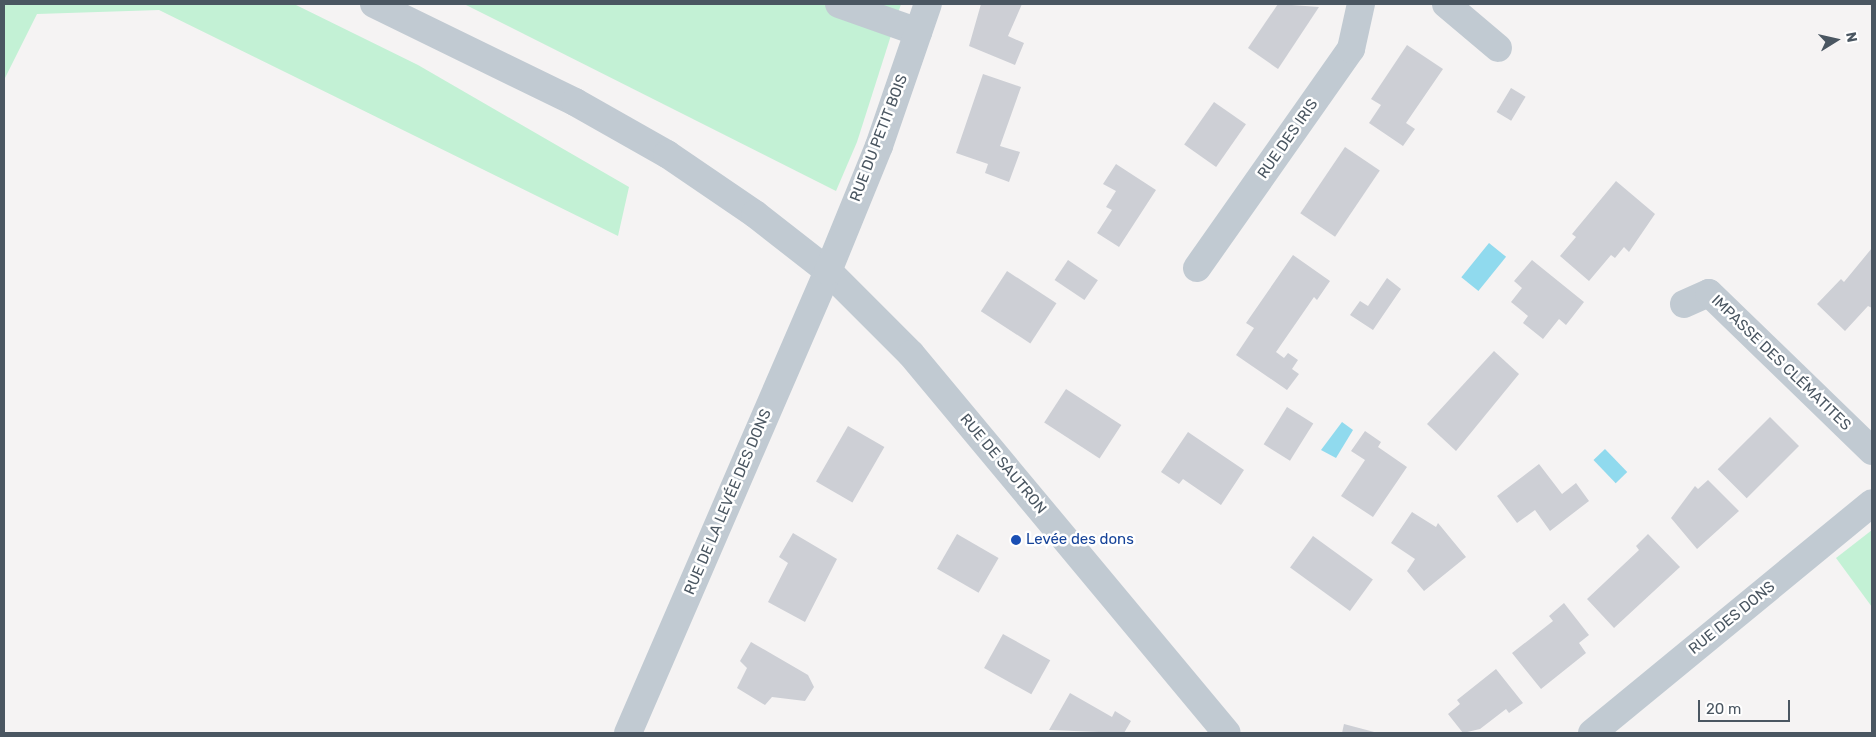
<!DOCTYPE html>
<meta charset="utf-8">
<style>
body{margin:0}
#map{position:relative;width:1876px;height:737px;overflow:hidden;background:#f5f3f3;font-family:Rubik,sans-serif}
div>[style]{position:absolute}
.green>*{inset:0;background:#c3f1d5}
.water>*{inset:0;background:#90daee;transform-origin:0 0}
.building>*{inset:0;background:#cdcfd5;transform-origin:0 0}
.minor>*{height:28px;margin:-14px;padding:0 14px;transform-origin:14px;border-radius:14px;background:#c1cad2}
.dots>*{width:14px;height:14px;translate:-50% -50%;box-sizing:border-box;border:2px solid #fff;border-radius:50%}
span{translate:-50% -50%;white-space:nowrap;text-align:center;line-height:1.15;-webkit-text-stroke:5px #fff;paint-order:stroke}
.street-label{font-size:15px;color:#4a5661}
.transit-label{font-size:15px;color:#164399}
.left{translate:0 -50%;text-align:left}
.frame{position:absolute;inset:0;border:5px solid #4a5661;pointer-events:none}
.north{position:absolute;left:1811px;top:15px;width:50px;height:50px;-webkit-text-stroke:4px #fff;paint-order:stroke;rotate:80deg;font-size:14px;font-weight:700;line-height:20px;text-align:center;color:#4a5661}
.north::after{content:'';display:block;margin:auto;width:18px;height:22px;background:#4a5661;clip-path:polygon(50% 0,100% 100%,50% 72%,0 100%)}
.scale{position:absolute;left:1698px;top:700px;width:92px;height:22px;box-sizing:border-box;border:2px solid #4a5661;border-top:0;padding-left:6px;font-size:15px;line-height:18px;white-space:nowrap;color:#4a5661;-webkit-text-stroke:4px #fff;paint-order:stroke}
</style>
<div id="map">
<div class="green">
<i style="clip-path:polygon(4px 4px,294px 4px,418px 65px,629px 187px,618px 236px,159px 10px,37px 14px,4px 80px)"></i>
<i style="clip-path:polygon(464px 4px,901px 4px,857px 142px,836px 191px)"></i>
<i style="clip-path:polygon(1872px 530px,1872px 607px,1836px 558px)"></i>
</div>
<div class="water">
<i style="left:1489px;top:243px;width:22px;height:44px;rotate:39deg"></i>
<i style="clip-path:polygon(1342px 422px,1353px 430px,1336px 458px,1321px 450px)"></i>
<i style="left:1605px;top:449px;width:32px;height:16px;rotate:46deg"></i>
</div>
<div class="building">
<i style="clip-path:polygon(981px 4px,1022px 4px,1008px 36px,1024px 43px,1015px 65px,969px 46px)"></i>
<i style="clip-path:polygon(1278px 4px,1319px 7px,1278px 69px,1248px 48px)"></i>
<i style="clip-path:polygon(1407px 45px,1443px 69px,1406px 123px,1415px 129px,1403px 146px,1369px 123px,1381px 105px,1371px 99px)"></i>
<i style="clip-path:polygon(983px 74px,1021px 87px,1000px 146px,1020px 152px,1009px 182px,985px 173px,988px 164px,956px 153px)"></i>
<i style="left:1511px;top:88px;width:17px;height:28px;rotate:31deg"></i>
<i style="left:1214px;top:102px;width:39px;height:52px;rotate:35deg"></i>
<i style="left:1345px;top:147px;width:42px;height:80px;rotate:34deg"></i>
<i style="clip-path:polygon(1116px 164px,1156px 190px,1119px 247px,1097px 233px,1112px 210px,1106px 207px,1116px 191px,1103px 184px)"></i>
<i style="clip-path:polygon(1616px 181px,1655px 214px,1629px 252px,1624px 247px,1615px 258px,1611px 255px,1589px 281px,1560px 256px,1576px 237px,1572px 234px)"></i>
<i style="clip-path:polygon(1872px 248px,1872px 308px,1868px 306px,1845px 331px,1817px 304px,1841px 279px,1844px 282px)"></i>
<i style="clip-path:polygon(1293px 255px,1330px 281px,1317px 300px,1314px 297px,1276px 352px,1284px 358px,1288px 353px,1298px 360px,1292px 369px,1299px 374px,1287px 390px,1236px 355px,1254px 328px,1246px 323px)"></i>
<i style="left:1068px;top:260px;width:36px;height:24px;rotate:34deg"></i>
<i style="clip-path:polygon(1532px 260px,1584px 302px,1566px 325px,1559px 319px,1543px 339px,1523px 323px,1528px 316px,1511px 302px,1522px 288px,1514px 281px)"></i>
<i style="left:1007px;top:271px;width:59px;height:48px;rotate:33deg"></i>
<i style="clip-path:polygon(1387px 278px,1401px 289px,1373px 330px,1350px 315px,1360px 301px,1368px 306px)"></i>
<i style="clip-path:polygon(1494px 351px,1519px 374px,1456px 451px,1427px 424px)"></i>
<i style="left:1066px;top:389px;width:66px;height:40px;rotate:33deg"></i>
<i style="left:1287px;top:407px;width:31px;height:44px;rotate:32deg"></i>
<i style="left:1770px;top:417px;width:41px;height:74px;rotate:45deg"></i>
<i style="left:848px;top:426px;width:42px;height:64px;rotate:30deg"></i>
<i style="clip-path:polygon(1365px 431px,1381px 442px,1378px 447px,1407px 467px,1373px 517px,1341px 496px,1365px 460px,1351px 451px)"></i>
<i style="clip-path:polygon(1188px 432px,1244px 470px,1221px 505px,1183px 479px,1179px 484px,1161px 472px)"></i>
<i style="clip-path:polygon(1539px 464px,1562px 494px,1576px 483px,1589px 501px,1550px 531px,1535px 510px,1517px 523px,1497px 496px)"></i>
<i style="clip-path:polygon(1708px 480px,1739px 511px,1697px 549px,1671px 518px,1695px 486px,1698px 489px)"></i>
<i style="clip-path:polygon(1412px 512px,1436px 527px,1438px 523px,1466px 557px,1424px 591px,1407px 571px,1415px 559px,1391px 543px)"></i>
<i style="clip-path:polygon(793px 533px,837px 559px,805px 622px,768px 602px,788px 563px,779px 557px)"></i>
<i style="left:957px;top:534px;width:48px;height:40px;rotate:30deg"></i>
<i style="clip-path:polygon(1648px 534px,1680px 567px,1614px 628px,1587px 599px,1639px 550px,1636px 546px)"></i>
<i style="left:1313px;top:536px;width:74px;height:39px;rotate:36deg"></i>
<i style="clip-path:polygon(1564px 603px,1589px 635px,1579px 643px,1586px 653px,1541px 689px,1512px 653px,1553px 621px,1549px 616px)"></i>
<i style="left:1003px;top:634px;width:54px;height:39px;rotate:29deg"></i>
<i style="clip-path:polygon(751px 642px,808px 675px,814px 687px,805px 701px,772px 697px,765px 705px,737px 688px,747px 668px,740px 661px)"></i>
<i style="clip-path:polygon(1496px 669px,1523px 703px,1509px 713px,1506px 709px,1480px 729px,1463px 733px,1448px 714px,1460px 704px,1457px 700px)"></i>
<i style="clip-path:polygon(1070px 693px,1112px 717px,1115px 711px,1131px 721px,1124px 733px,1049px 730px)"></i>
<i style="clip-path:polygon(1344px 724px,1378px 733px,1342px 733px)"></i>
</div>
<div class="minor">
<i style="left:374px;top:4px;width:224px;rotate:26deg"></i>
<i style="left:575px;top:102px;width:106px;rotate:29.5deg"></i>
<i style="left:667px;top:154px;width:107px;rotate:34.3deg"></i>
<i style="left:755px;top:214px;width:93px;rotate:38deg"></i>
<i style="left:828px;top:271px;width:117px;rotate:45deg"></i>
<i style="left:911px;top:354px;width:493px;rotate:50.2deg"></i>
<i style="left:839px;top:4px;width:84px;rotate:19.5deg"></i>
<i style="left:1446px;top:4px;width:68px;rotate:40.2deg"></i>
<i style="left:1197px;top:268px;width:268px;rotate:-54.9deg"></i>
<i style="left:1351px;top:49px;width:46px;rotate:-77.5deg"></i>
<i style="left:1684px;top:304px;width:27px;rotate:-24deg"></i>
<i style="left:1709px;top:293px;width:227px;rotate:44.1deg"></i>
<i style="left:628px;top:733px;width:503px;rotate:-66.59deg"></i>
<i style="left:828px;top:271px;width:135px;rotate:-67.8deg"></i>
<i style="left:879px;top:146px;width:150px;rotate:-71deg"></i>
<i style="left:1592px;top:733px;width:362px;rotate:-39.4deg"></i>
</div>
<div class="dots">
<i style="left:1016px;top:540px;background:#1a4fb4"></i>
</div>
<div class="street-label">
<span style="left:879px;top:138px;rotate:-69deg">RUE DU PETIT BOIS</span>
<span style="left:1288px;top:139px;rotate:-55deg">RUE DES IRIS</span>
<span style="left:1781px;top:363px;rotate:44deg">IMPASSE DES CLÉMATITES</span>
<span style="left:1003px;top:464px;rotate:50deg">RUE DE SAUTRON</span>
<span style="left:728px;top:502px;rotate:-67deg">RUE DE LA LEVÉE DES DONS</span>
<span style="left:1732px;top:618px;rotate:-39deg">RUE DES DONS</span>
</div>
<div class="transit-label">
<span class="left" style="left:1026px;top:540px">Levée des dons</span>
</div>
<div class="frame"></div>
<div class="north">N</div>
<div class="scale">20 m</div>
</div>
